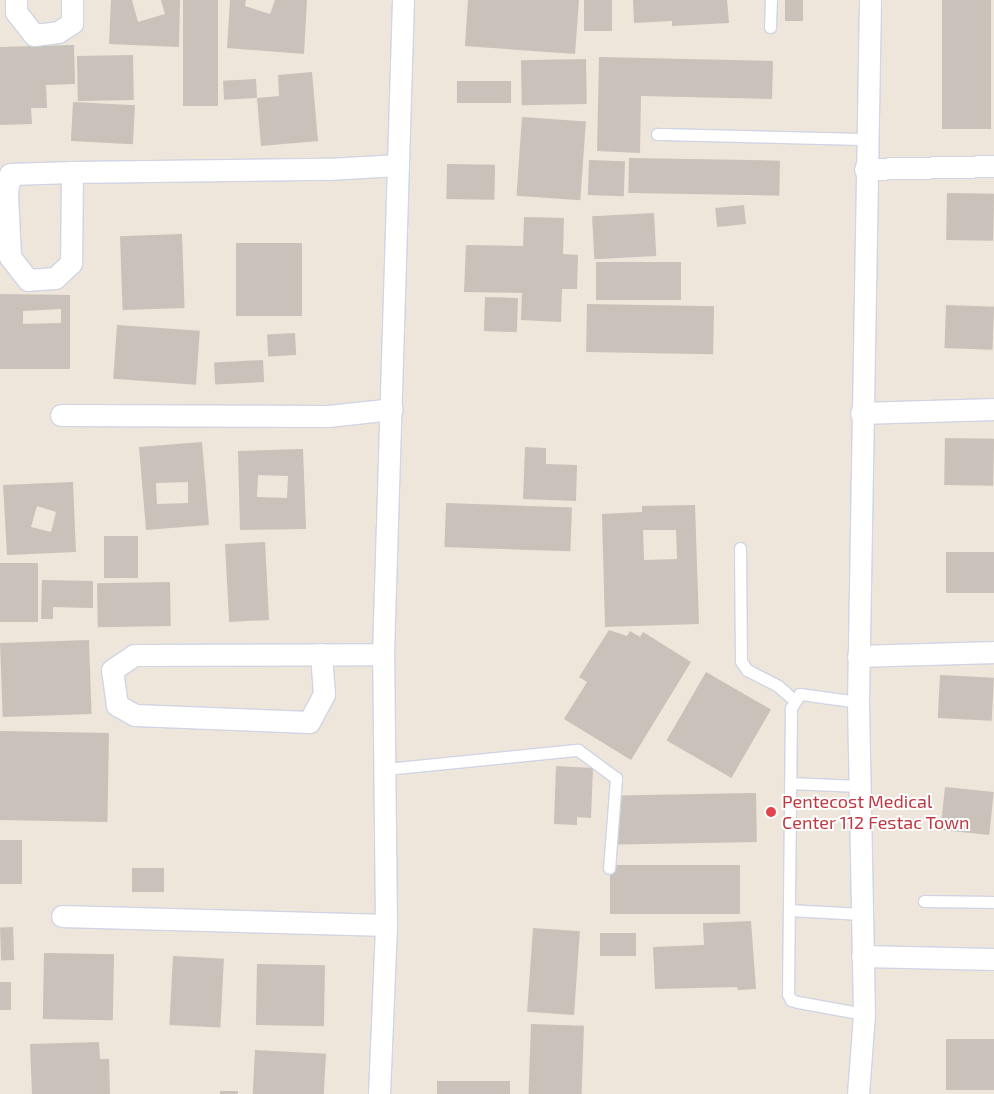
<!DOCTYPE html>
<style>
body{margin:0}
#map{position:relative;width:994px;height:1094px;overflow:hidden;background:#eee5db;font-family:"Exo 2",sans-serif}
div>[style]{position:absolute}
.building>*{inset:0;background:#c9c2ba;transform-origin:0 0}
.roads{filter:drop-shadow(1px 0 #d0d4e4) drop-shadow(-1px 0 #d0d4e4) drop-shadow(0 1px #d0d4e4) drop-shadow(0 -1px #d0d4e4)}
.lane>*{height:11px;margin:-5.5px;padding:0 5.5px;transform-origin:5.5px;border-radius:5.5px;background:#fff}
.street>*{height:21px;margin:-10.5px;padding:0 10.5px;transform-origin:10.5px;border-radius:10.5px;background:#fff}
.dots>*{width:14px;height:14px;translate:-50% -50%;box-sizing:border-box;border:2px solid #fff;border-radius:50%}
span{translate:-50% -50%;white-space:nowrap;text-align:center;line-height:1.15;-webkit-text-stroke:4px #fff;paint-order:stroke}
.health-label{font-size:18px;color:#be3a42}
.left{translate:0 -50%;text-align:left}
</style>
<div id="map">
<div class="building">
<i style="clip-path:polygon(111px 0,132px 0,138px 22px,165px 14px,161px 0,180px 0,179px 47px,109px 44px)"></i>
<i style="left:183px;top:0;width:35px;height:106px"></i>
<i style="clip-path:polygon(230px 0,246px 0,245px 6px,270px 14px,275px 0,307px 0,304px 54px,227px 48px)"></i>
<i style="clip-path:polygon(468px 0,579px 0,575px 54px,465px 46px)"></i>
<i style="left:584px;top:0;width:28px;height:31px"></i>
<i style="clip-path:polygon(633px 0,727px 0,729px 23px,672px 26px,672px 21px,634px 23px)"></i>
<i style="left:785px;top:0;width:18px;height:21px"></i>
<i style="left:942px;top:0;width:49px;height:129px"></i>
<i style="clip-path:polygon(74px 45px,75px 84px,46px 85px,47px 108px,31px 108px,32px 124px,0 125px,0 47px)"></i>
<i style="left:133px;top:55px;width:45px;height:56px;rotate:89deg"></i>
<i style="clip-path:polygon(599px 57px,773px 61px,772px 99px,641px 96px,640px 153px,597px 151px)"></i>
<i style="left:586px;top:59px;width:45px;height:65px;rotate:89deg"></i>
<i style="clip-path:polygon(312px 72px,318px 141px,261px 146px,257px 98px,279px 96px,278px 75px)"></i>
<i style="left:256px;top:79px;width:19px;height:33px;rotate:87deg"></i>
<i style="left:457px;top:81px;width:54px;height:22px"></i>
<i style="left:73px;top:102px;width:62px;height:39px;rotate:3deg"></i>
<i style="left:522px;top:117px;width:64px;height:79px;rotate:4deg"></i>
<i style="left:629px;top:158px;width:151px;height:35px;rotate:1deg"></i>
<i style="left:589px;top:160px;width:36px;height:35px;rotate:2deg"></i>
<i style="left:447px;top:164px;width:48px;height:35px;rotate:1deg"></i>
<i style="left:947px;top:193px;width:47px;height:47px;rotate:1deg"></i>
<i style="left:744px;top:205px;width:19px;height:29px;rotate:84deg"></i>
<i style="left:654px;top:213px;width:43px;height:62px;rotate:87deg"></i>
<i style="clip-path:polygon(524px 217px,564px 218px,563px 254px,578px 255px,577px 289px,562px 289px,561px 322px,521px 320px,522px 293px,464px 292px,466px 245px,523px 246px)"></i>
<i style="left:182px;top:234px;width:74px;height:62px;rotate:88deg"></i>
<i style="left:236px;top:243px;width:66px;height:73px"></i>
<i style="left:681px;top:262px;width:38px;height:85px;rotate:90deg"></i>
<i style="clip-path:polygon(evenodd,0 294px,70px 295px,70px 369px,0 369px,0 294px,61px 309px,61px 323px,23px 324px,23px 311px,61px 309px)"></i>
<i style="left:485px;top:297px;width:33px;height:34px;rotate:2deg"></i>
<i style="left:587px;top:304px;width:127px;height:48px;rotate:1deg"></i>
<i style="left:946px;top:305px;width:48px;height:43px;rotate:2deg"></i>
<i style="left:117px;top:325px;width:83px;height:54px;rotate:4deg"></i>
<i style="left:295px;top:333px;width:22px;height:28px;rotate:87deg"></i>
<i style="left:263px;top:360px;width:22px;height:49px;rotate:87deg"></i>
<i style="left:945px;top:438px;width:49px;height:47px;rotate:1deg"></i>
<i style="clip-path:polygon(evenodd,202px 442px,209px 525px,146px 530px,139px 447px,202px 442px,188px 482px,188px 503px,157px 504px,156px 483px,188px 482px)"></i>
<i style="clip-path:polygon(525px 447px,546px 448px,546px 464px,577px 465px,576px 501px,523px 499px)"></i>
<i style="clip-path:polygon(evenodd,303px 449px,306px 529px,240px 530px,238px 451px,303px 449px,258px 475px,288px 476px,287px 498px,257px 497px,258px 475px)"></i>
<i style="clip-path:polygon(evenodd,73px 482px,76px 552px,7px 555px,3px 485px,73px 482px,37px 506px,56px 512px,51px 532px,31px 527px,37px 506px)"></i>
<i style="left:446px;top:503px;width:126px;height:44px;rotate:2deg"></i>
<i style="clip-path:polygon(evenodd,695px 505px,699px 624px,605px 627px,602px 514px,642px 512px,642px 506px,695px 505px,643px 530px,676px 530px,677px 559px,644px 560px,643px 530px)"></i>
<i style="left:104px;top:536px;width:34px;height:42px"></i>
<i style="left:265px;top:542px;width:78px;height:40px;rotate:87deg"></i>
<i style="left:946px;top:552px;width:48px;height:41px"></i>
<i style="left:0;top:563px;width:38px;height:59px"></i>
<i style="clip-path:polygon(42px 580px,93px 581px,93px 608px,53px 607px,53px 619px,41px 619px)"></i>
<i style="left:170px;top:582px;width:44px;height:73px;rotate:89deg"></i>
<i style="clip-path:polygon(609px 630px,627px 636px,630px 631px,640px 637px,643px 632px,691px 662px,631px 760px,564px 719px,587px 682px,579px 677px)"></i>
<i style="left:89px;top:640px;width:74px;height:89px;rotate:88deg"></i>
<i style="left:706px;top:672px;width:75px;height:79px;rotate:30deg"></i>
<i style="left:940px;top:675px;width:54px;height:43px;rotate:3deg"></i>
<i style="left:0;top:731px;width:109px;height:89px;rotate:1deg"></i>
<i style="clip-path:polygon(556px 766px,593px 768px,591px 818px,577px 817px,577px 825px,554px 824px)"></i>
<i style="left:945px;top:787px;width:49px;height:43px;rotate:6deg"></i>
<i style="left:756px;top:793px;width:49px;height:139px;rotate:89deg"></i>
<i style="left:0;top:840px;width:22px;height:44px"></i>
<i style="left:610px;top:865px;width:130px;height:49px"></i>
<i style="left:132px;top:868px;width:32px;height:24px"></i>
<i style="clip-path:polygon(751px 921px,756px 989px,738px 990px,737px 987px,655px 989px,653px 947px,704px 945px,703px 923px)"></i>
<i style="left:13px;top:927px;width:33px;height:13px;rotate:88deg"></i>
<i style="left:533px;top:928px;width:47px;height:84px;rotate:4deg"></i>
<i style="left:600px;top:933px;width:36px;height:23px"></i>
<i style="left:44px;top:953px;width:70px;height:66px;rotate:1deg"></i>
<i style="left:173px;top:956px;width:51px;height:69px;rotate:3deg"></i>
<i style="left:257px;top:964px;width:68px;height:61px;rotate:1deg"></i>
<i style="left:0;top:982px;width:11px;height:28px"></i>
<i style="left:531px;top:1024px;width:53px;height:70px;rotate:2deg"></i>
<i style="left:946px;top:1039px;width:48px;height:51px"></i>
<i style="clip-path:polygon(99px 1042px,100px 1059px,109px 1059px,110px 1094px,32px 1094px,30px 1044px)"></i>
<i style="left:255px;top:1050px;width:71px;height:44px;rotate:3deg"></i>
<i style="left:510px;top:1081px;width:13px;height:73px;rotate:90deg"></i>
<i style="left:220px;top:1091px;width:18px;height:3px"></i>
</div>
<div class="roads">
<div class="lane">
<i style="left:770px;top:27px;width:27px;rotate:-88deg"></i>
<i style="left:657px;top:134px;width:209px;rotate:1.4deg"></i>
<i style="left:740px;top:548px;width:113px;rotate:89.5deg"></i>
<i style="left:741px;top:661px;width:11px;rotate:56deg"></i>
<i style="left:747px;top:670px;width:35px;rotate:27deg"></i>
<i style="left:778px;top:686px;width:20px;rotate:41deg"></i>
<i style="left:858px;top:702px;width:59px;rotate:-172.1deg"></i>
<i style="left:800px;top:694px;width:17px;rotate:123deg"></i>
<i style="left:791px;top:708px;width:286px;rotate:90.6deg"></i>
<i style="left:788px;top:994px;width:7px;rotate:63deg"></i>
<i style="left:791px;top:1000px;width:7px;rotate:16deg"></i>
<i style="left:798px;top:1002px;width:67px;rotate:10.3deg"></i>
<i style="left:386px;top:769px;width:193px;rotate:-5.7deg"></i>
<i style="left:578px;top:750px;width:47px;rotate:36.4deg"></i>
<i style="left:616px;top:778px;width:90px;rotate:94.4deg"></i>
<i style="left:790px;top:783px;width:68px;rotate:2.5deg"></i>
<i style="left:924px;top:901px;width:70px;rotate:0.8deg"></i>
<i style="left:789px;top:910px;width:72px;rotate:3.2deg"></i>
</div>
<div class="street">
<i style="left:16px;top:0;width:12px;rotate:90deg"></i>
<i style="left:16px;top:12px;width:29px;rotate:52deg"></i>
<i style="left:34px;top:35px;width:24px;rotate:-7deg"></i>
<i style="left:58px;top:32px;width:17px;rotate:-33deg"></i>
<i style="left:72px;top:23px;width:23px;rotate:-90deg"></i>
<i style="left:865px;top:169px;width:129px;rotate:-1.3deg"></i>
<i style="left:72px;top:172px;width:91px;rotate:90.6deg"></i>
<i style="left:71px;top:263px;width:22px;rotate:137deg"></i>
<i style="left:55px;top:278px;width:27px;rotate:176deg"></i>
<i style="left:28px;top:280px;width:29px;rotate:-128deg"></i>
<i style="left:10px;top:257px;width:64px;rotate:-92.7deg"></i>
<i style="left:7px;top:193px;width:19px;rotate:-81deg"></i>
<i style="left:10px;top:174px;width:62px;rotate:-1.8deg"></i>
<i style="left:72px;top:172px;width:256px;rotate:-0.7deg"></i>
<i style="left:328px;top:169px;width:70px;rotate:-3.3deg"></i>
<i style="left:861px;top:413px;width:133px;rotate:-1.7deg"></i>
<i style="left:61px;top:415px;width:267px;rotate:0.2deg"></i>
<i style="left:328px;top:416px;width:64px;rotate:-6.2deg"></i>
<i style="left:321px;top:654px;width:40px;rotate:85.7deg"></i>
<i style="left:324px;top:694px;width:32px;rotate:118deg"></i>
<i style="left:309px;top:722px;width:174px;rotate:-177.7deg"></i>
<i style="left:135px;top:715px;width:21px;rotate:-151deg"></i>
<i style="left:117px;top:705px;width:35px;rotate:-98deg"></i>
<i style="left:112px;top:670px;width:27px;rotate:-34deg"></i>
<i style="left:134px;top:655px;width:249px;rotate:-0.2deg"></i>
<i style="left:858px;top:656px;width:136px;rotate:-1.7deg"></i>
<i style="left:62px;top:916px;width:324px;rotate:1.6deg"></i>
<i style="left:862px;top:956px;width:132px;rotate:1.3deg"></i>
<i style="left:379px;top:1094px;width:169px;rotate:-87.6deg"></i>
<i style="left:386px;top:925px;width:271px;rotate:-90.6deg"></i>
<i style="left:383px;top:654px;width:654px;rotate:-88.25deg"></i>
<i style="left:858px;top:1094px;width:80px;rotate:-85.7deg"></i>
<i style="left:864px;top:1014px;width:312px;rotate:-91.1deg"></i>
<i style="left:858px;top:702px;width:702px;rotate:-89.02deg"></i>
</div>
</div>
<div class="dots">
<i style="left:771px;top:812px;background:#e0444e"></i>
</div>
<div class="health-label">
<span class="left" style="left:782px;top:812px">Pentecost Medical<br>Center 112 Festac Town</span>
</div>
</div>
